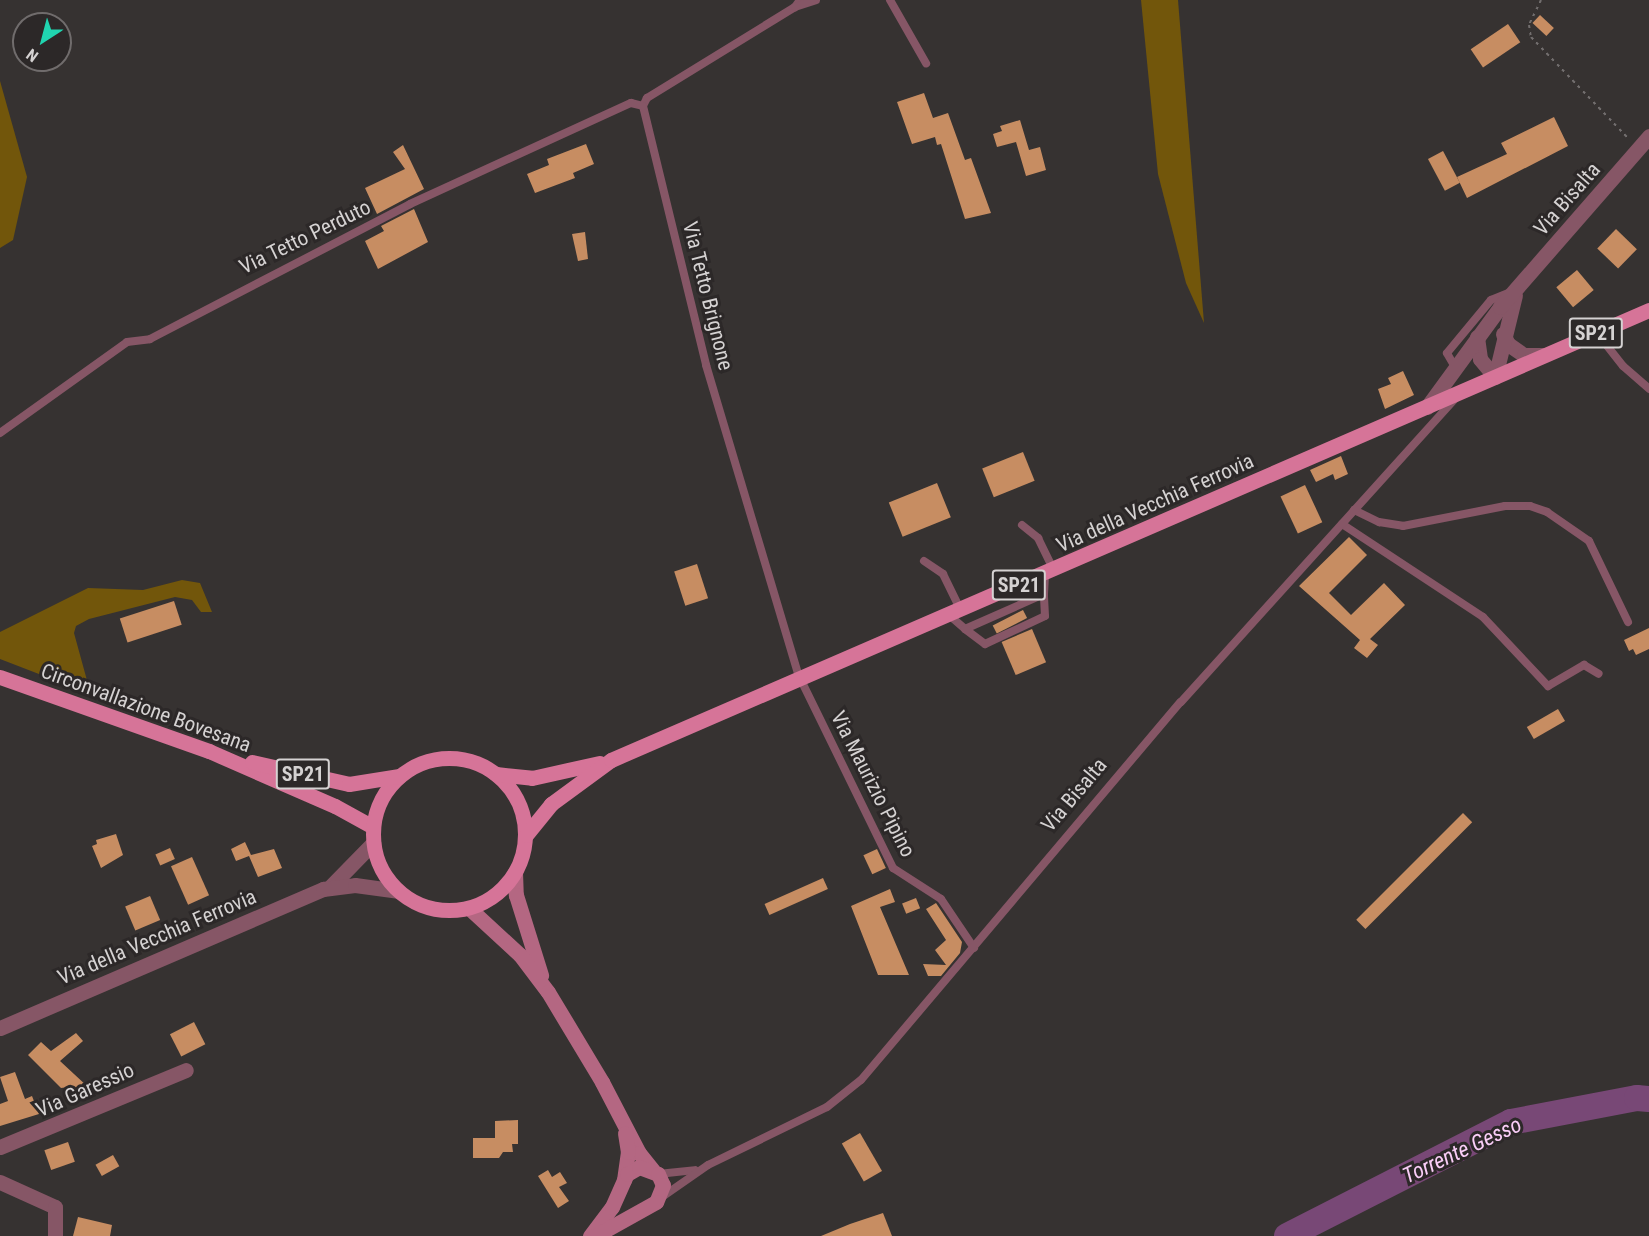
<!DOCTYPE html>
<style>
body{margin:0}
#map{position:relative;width:1649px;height:1236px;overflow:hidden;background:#363231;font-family:"Roboto Condensed",sans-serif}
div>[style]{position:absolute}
.forest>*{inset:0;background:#72560b}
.river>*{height:26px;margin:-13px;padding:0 13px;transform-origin:13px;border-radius:13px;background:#784876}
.building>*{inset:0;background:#c78d62;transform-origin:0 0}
.path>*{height:2px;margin-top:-1px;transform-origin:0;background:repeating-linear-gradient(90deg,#726e6e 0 3px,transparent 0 7.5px)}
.service>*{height:8px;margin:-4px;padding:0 4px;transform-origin:4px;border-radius:4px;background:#865666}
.minor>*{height:15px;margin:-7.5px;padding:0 7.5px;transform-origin:7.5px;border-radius:7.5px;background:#865666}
.tertiary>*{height:15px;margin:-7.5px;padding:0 7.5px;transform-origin:7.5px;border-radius:7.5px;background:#865666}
.secondary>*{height:15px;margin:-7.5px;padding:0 7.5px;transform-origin:7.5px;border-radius:7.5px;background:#b46782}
.primary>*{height:15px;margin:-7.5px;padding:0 7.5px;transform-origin:7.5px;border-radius:7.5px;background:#d67498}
.primary>.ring{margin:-7.5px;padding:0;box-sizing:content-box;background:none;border:15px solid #d67498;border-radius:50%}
span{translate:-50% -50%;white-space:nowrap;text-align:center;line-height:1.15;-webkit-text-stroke:6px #2c2828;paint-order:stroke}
.shield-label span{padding:2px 4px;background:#2c2828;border:2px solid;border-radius:4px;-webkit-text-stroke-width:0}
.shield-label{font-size:20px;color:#d5d2d2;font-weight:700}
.street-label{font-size:21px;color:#d5d2d2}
.water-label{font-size:22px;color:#facdf7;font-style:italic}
.north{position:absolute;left:12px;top:12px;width:60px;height:60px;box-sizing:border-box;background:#2c2828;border:2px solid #706c6c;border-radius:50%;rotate:216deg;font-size:16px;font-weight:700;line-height:24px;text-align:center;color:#d5d2d2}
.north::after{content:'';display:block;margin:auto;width:21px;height:27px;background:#20d5b0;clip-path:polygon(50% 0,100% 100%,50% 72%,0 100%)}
</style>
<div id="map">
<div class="forest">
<i style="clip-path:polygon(1141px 0,1178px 0,1204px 323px,1186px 283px,1158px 174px)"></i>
<i style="clip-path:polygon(0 81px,27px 177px,13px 240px,0 248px)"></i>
<i style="clip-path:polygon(182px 580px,200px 583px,212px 612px,201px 612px,192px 600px,175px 597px,89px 619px,76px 626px,74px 633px,88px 684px,83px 691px,0 659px,0 632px,88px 588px,143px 590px)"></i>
</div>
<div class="river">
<i style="left:1287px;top:1236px;width:251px;rotate:-27deg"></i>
<i style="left:1511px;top:1122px;width:128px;rotate:-10.8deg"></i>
<i style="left:1637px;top:1098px;width:12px;rotate:5deg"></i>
</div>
<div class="building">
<i style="left:1540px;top:15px;width:19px;height:11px;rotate:43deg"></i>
<i style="left:1508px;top:24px;width:22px;height:45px;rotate:56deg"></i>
<i style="clip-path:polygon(924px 93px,933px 118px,948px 113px,965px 160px,971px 158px,991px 213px,965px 219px,941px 144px,937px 145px,935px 137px,912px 144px,897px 102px)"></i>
<i style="clip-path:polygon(1554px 117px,1568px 146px,1467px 198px,1457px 177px,1507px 154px,1501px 143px)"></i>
<i style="clip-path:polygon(1020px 120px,1029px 150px,1040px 147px,1046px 170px,1026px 176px,1016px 142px,997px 147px,993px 134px,1002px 131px,1000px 126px)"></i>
<i style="clip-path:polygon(586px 144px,594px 164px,573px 173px,575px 178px,535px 193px,527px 174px,549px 165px,547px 159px)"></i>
<i style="clip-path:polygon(403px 145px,424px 189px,377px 214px,365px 188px,405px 169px,393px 152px)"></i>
<i style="left:1443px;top:151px;width:36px;height:17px;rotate:62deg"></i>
<i style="clip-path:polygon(414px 209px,428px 242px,378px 269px,365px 241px,384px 231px,381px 226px)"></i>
<i style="left:1616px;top:229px;width:29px;height:27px;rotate:44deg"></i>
<i style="clip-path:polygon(585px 232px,588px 259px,578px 261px,572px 234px)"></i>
<i style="left:1577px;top:270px;width:26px;height:27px;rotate:50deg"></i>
<i style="clip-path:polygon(1403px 371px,1414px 395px,1385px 409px,1378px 389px,1391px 384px,1388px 378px)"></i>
<i style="left:1023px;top:452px;width:31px;height:44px;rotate:68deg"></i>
<i style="clip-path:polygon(1341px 456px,1348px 474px,1335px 480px,1333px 474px,1316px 482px,1310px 470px)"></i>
<i style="left:937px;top:483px;width:37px;height:52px;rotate:68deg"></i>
<i style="left:1305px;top:485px;width:41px;height:27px;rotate:65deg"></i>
<i style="clip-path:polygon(1349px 537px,1367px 555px,1329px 593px,1351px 615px,1384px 583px,1405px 605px,1370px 639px,1378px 645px,1367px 658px,1354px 648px,1360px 640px,1299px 586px)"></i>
<i style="left:697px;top:564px;width:36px;height:24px;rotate:72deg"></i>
<i style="left:174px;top:601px;width:25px;height:57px;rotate:72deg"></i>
<i style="left:1023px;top:610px;width:9px;height:34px;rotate:63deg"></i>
<i style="clip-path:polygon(1649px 628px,1649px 649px,1636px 655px,1633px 649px,1629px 651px,1624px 640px)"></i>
<i style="left:1032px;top:629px;width:36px;height:33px;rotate:67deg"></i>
<i style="left:1558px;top:709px;width:14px;height:36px;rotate:60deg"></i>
<i style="left:1463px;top:813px;width:13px;height:151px;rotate:45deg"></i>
<i style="clip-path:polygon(116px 834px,123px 855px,101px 868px,92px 846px,97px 844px,96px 840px)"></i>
<i style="clip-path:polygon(245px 842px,251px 855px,274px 849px,282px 868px,258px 877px,249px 856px,236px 861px,231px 849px)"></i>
<i style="left:170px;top:848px;width:12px;height:16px;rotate:66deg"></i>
<i style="left:877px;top:849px;width:21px;height:15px;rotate:65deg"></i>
<i style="left:192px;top:857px;width:42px;height:23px;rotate:66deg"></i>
<i style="left:823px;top:878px;width:12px;height:64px;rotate:66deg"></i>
<i style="clip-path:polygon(890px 889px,895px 902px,880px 907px,909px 975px,878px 975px,851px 906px)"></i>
<i style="left:150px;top:896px;width:26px;height:27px;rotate:67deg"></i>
<i style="left:916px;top:898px;width:11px;height:15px;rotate:68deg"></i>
<i style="clip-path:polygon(936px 903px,962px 942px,960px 953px,941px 976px,928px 976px,923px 964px,946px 965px,935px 950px,946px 940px,926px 909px)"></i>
<i style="left:194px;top:1022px;width:25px;height:27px;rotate:63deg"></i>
<i style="clip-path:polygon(76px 1033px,83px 1041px,60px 1061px,88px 1087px,81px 1096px,69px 1087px,61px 1088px,28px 1055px,41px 1042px,51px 1051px)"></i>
<i style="clip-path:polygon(15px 1072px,25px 1099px,32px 1096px,39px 1114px,0 1126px,0 1104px,8px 1101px,0 1077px)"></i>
<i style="clip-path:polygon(518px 1120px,518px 1144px,512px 1144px,513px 1152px,503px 1152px,499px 1158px,473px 1158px,473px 1138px,495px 1138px,495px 1121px)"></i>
<i style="left:860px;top:1133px;width:44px;height:21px;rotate:60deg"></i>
<i style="left:68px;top:1142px;width:21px;height:25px;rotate:71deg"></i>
<i style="left:113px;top:1155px;width:13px;height:20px;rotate:61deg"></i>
<i style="clip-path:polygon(548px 1170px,552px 1177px,560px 1172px,567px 1183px,559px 1187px,569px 1201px,558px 1208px,538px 1176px)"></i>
<i style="clip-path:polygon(883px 1213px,892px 1236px,821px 1236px,850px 1224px)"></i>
<i style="clip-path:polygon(78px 1217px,112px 1225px,110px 1236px,73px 1236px)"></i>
</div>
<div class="path">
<i style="left:1541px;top:0;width:28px;rotate:116deg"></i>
<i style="left:1529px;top:25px;width:12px;rotate:81deg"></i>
<i style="left:1531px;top:37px;width:140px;rotate:46.2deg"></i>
</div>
<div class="service">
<i style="left:800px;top:0;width:9px;rotate:126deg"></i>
<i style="left:795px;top:7px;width:174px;rotate:148.4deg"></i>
<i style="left:647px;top:98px;width:9px;rotate:117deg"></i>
<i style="left:643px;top:106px;width:267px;rotate:76.3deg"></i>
<i style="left:706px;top:365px;width:325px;rotate:73.4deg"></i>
<i style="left:799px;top:676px;width:214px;rotate:63.9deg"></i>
<i style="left:893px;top:868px;width:57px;rotate:32.9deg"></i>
<i style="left:941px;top:899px;width:59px;rotate:56deg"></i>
<i style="left:890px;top:0;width:73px;rotate:60.3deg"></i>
<i style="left:795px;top:7px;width:22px;rotate:-18deg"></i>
<i style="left:1597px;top:333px;width:42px;rotate:51.8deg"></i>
<i style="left:1623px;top:366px;width:35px;rotate:41deg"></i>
<i style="left:1455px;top:367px;width:16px;rotate:-120deg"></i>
<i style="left:1447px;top:353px;width:69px;rotate:-50.3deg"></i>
<i style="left:1491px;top:300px;width:18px;rotate:-22deg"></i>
<i style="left:0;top:433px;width:156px;rotate:-35.6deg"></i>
<i style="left:127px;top:342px;width:23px;rotate:-7deg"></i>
<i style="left:150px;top:339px;width:293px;rotate:-27.4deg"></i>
<i style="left:410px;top:204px;width:243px;rotate:-24.6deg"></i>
<i style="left:631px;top:103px;width:12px;rotate:14deg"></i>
<i style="left:1354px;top:510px;width:28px;rotate:26deg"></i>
<i style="left:1379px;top:522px;width:24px;rotate:9deg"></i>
<i style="left:1403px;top:526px;width:104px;rotate:-11.1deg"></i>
<i style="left:1505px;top:506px;width:25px"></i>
<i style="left:1530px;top:506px;width:18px;rotate:19deg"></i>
<i style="left:1547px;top:512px;width:51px;rotate:34.6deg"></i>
<i style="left:1589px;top:541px;width:90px;rotate:64.3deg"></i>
<i style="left:1342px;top:524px;width:169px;rotate:33.4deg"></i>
<i style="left:1483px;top:617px;width:95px;rotate:46.7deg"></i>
<i style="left:1548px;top:686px;width:42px;rotate:-30.3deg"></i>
<i style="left:1584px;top:665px;width:17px;rotate:31deg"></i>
<i style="left:1022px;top:525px;width:21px;rotate:39deg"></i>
<i style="left:1038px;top:538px;width:34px;rotate:64deg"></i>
<i style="left:924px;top:561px;width:23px;rotate:34deg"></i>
<i style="left:943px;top:574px;width:39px;rotate:64deg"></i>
<i style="left:949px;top:615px;width:21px;rotate:41deg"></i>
<i style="left:965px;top:629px;width:86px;rotate:-23.9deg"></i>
<i style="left:1044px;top:594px;width:20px;rotate:-87deg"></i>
<i style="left:965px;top:629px;width:25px;rotate:37deg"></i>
<i style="left:985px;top:644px;width:66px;rotate:-25deg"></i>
<i style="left:1045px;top:616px;width:22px;rotate:-93deg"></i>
<i style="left:658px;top:1174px;width:37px;rotate:-6deg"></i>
<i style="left:662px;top:1197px;width:56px;rotate:-34.8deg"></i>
<i style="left:708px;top:1165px;width:132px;rotate:-26deg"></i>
<i style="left:827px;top:1107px;width:43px;rotate:-38.5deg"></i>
<i style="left:861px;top:1080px;width:495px;rotate:-49.8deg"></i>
<i style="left:1181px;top:702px;width:410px;rotate:-47.9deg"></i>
</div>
<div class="minor">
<i style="left:0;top:1147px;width:201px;rotate:-22.5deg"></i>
<i style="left:0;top:1182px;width:60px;rotate:24.4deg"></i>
<i style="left:55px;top:1207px;width:29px;rotate:90deg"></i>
</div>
<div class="tertiary">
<i style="left:1503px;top:334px;width:11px;rotate:63deg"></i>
<i style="left:1508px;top:344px;width:19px;rotate:35deg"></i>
<i style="left:1524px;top:355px;width:19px"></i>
<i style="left:1477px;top:337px;width:22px;rotate:82deg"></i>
<i style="left:1480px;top:359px;width:23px;rotate:50deg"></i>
<i style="left:1495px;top:377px;width:84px;rotate:-76.3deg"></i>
<i style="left:1427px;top:407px;width:124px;rotate:-53.9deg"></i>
<i style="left:1500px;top:307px;width:227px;rotate:-48.9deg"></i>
<i style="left:330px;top:887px;width:62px;rotate:-45.7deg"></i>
<i style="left:0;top:1028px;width:352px;rotate:-23.3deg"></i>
<i style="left:323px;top:889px;width:32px;rotate:-7deg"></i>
<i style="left:355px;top:885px;width:43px;rotate:7.9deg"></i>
</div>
<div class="secondary">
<i style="left:515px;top:872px;width:23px;rotate:88deg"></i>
<i style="left:516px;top:895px;width:84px;rotate:72.6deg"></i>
<i style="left:469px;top:908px;width:69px;rotate:42.7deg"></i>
<i style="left:520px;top:955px;width:46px;rotate:52.9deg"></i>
<i style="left:548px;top:992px;width:105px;rotate:59deg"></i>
<i style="left:602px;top:1082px;width:80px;rotate:62.5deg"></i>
<i style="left:639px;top:1153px;width:22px;rotate:51deg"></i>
<i style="left:624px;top:1180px;width:28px;rotate:-82deg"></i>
<i style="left:628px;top:1152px;width:19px;rotate:-99deg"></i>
<i style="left:590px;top:1236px;width:36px;rotate:-53deg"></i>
<i style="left:612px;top:1207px;width:36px;rotate:-66deg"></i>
<i style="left:627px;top:1174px;width:14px;rotate:-30deg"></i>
<i style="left:639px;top:1167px;width:20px;rotate:20deg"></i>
<i style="left:658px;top:1174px;width:12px;rotate:66deg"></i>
<i style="left:663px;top:1185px;width:18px;rotate:112deg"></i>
<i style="left:656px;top:1202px;width:70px;rotate:150.9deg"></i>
</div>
<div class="primary">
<i style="left:0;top:677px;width:222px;rotate:19.5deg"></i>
<i style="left:209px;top:751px;width:137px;rotate:23.6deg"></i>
<i style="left:335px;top:806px;width:43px;rotate:28.9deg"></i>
<i class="ring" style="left:373px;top:758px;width:137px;height:137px"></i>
<i style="left:252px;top:762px;width:99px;rotate:12.8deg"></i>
<i style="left:349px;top:784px;width:51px;rotate:-9.1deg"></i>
<i style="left:496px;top:774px;width:36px;rotate:6deg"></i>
<i style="left:532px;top:778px;width:69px;rotate:-12.6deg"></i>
<i style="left:526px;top:835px;width:40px;rotate:-51deg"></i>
<i style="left:551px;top:804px;width:74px;rotate:-36.3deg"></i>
<i style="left:611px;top:760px;width:1131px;rotate:-23.44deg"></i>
</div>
<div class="shield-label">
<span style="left:1596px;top:333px">SP21</span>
<span style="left:1019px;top:585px">SP21</span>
<span style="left:303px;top:774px">SP21</span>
</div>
<div class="street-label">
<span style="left:1567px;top:199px;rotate:-49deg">Via Bisalta</span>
<span style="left:305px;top:237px;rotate:-26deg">Via Tetto Perduto</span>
<span style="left:708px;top:296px;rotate:76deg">Via Tetto Brignone</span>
<span style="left:1155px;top:503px;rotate:-24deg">Via della Vecchia Ferrovia</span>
<span style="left:146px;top:708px;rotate:20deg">Circonvallazione Bovesana</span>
<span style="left:873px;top:784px;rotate:63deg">Via Maurizio Pipino</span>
<span style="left:1074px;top:795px;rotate:-50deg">Via Bisalta</span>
<span style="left:157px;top:937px;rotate:-23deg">Via della Vecchia Ferrovia</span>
<span style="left:85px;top:1090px;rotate:-24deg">Via Garessio</span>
</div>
<div class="water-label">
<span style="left:1462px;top:1150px;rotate:-25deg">Torrente Gesso</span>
</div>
<div class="north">N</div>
</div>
